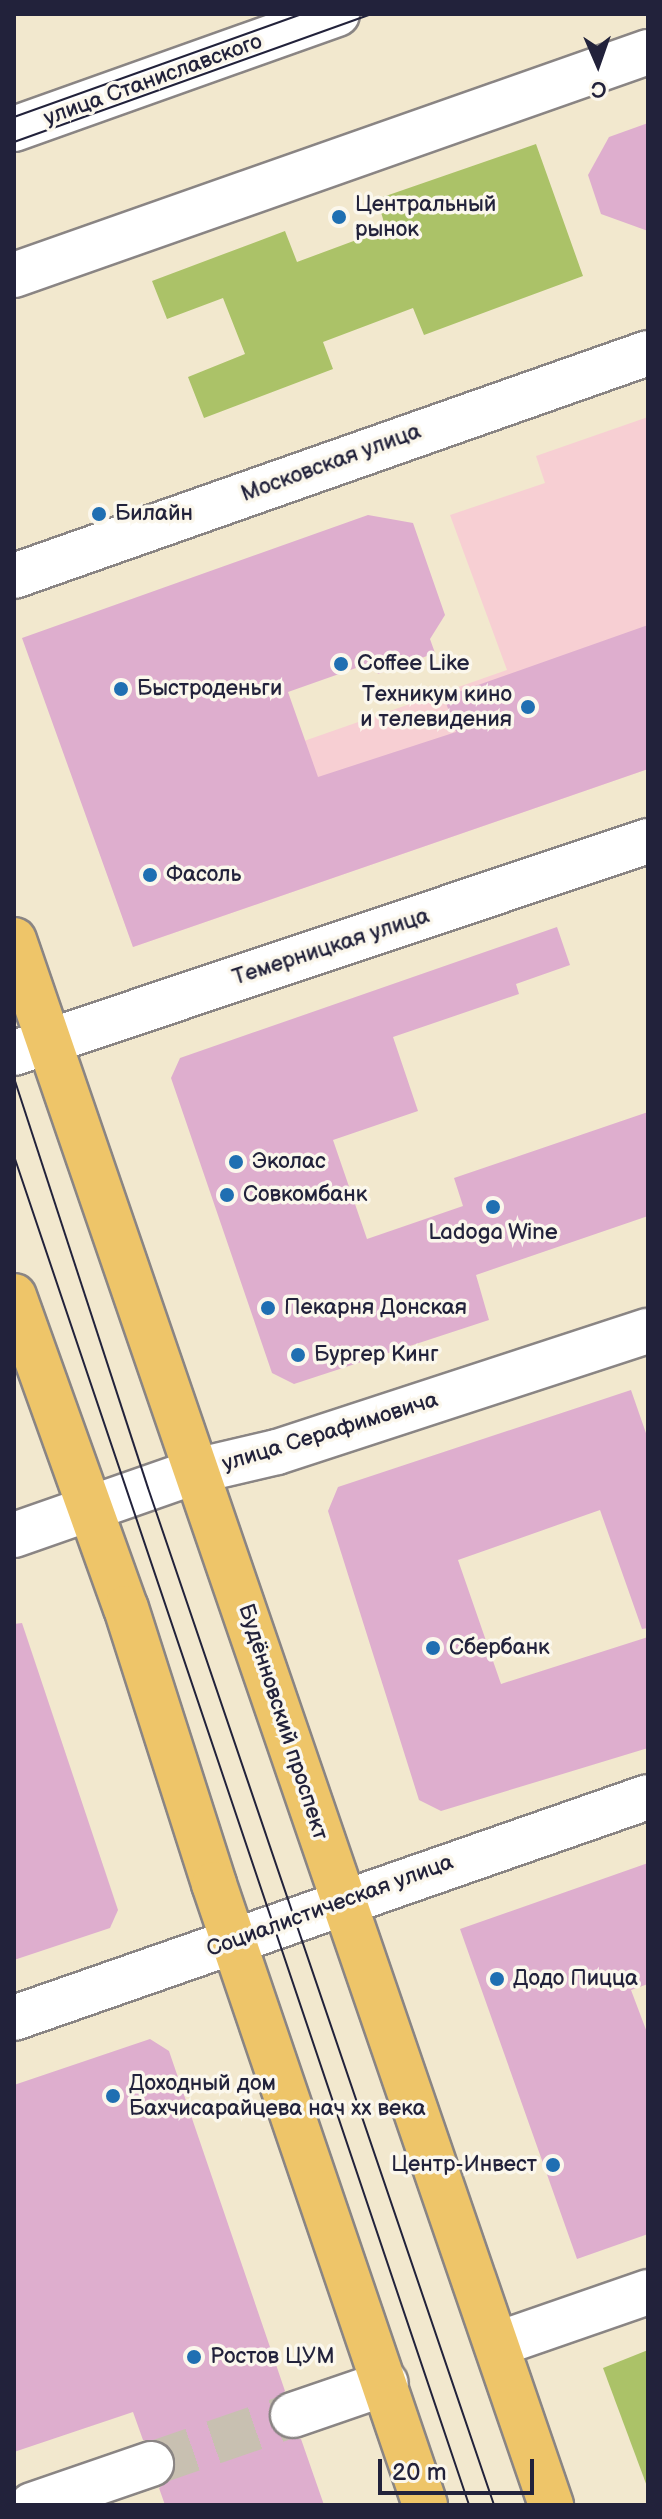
<!DOCTYPE html>
<meta charset="utf-8">
<style>
body{margin:0}
#map{position:relative;width:662px;height:2519px;overflow:hidden;background:#f2e8ce;font-family:"Balsamiq Sans",sans-serif}
div>[style]{position:absolute}
.built>*{inset:0;background:#f7cfd3}
.green>*{inset:0;background:#abc268}
.building>*{inset:0;background:#deaece}
.minor-tunnel>*{height:44px;margin-top:-22px;transform-origin:0;background:repeating-linear-gradient(90deg,#c8c0b1 0 44px,transparent 0 66px)}
.roads{filter:drop-shadow(2px 0 #8a8584) drop-shadow(-2px 0 #8a8584) drop-shadow(0 2px #8a8584) drop-shadow(0 -2px #8a8584)}
.minor>*{height:44px;margin:-22px;padding:0 22px;transform-origin:22px;border-radius:22px;background:#fff}
.major>*{height:44px;margin:-22px;padding:0 22px;transform-origin:22px;border-radius:22px;background:#eec569}
.tram>*{height:2px;margin:-1px;padding:0 1px;transform-origin:1px;border-radius:1px;background:#22223b}
.dots>*{width:22px;height:22px;translate:-50% -50%;box-sizing:border-box;border:4px solid #fbf7ec;border-radius:50%}
span{translate:-50% -50%;white-space:nowrap;text-align:center;line-height:1.15;-webkit-text-stroke:7px #fbf7ec;paint-order:stroke}
.street-label{font-size:22px;color:#22223b}
.poi-label{font-size:22px;color:#22223b}
.left{translate:0 -50%;text-align:left}
.right{translate:-100% -50%;text-align:right}
.frame{position:absolute;inset:0;border:16px solid #22223b;pointer-events:none}
.north{position:absolute;left:558px;top:24px;width:80px;height:80px;-webkit-text-stroke:6px #fbf7ec;paint-order:stroke;rotate:178deg;font-size:22px;font-weight:700;line-height:32px;text-align:center;color:#22223b}
.north::after{content:'';display:block;margin:auto;width:28px;height:36px;background:#22223b;clip-path:polygon(50% 0,100% 100%,50% 72%,0 100%)}
.scale{position:absolute;left:378px;top:2459px;width:156px;height:36px;box-sizing:border-box;border:4px solid #22223b;border-top:0;padding-left:10px;font-size:24px;line-height:28px;white-space:nowrap;color:#22223b;-webkit-text-stroke:6px #fbf7ec;paint-order:stroke}
</style>
<div id="map">
<div class="built">
<i style="clip-path:polygon(648px 417px,648px 769px,133px 947px,87px 817px,507px 670px,450px 515px,545px 483px,536px 456px)"></i>
</div>
<div class="green">
<i style="clip-path:polygon(536px 144px,583px 276px,424px 335px,413px 308px,323px 342px,333px 369px,204px 418px,188px 377px,245px 354px,223px 298px,167px 319px,152px 281px,285px 231px,297px 262px,386px 229px,377px 199px)"></i>
<i style="clip-path:polygon(648px 2350px,648px 2489px,603px 2368px)"></i>
</div>
<div class="building">
<i style="clip-path:polygon(648px 123px,648px 231px,601px 214px,588px 175px,609px 137px)"></i>
<i style="clip-path:polygon(368px 515px,413px 523px,445px 615px,430px 639px,435px 653px,378px 674px,373px 662px,288px 692px,318px 777px,456px 732px,444px 697px,648px 625px,648px 769px,133px 947px,22px 638px)"></i>
<i style="clip-path:polygon(557px 927px,570px 965px,516px 984px,519px 994px,393px 1037px,418px 1111px,333px 1140px,367px 1239px,463px 1206px,454px 1178px,648px 1112px,648px 1216px,476px 1275px,489px 1320px,294px 1384px,272px 1373px,171px 1078px,180px 1058px)"></i>
<i style="clip-path:polygon(631px 1390px,648px 1439px,648px 1628px,642px 1629px,600px 1510px,458px 1560px,501px 1684px,648px 1637px,648px 1748px,441px 1811px,419px 1800px,328px 1511px,338px 1487px)"></i>
<i style="clip-path:polygon(22px 1623px,118px 1910px,110px 1928px,14px 1960px,14px 1624px)"></i>
<i style="clip-path:polygon(648px 1863px,648px 1984px,631px 1990px,648px 2035px,648px 2234px,577px 2259px,460px 1929px)"></i>
<i style="clip-path:polygon(150px 2039px,169px 2051px,285px 2391px,269px 2409px,270px 2424px,287px 2439px,301px 2439px,324px 2505px,165px 2505px,159px 2488px,170px 2480px,175px 2457px,167px 2445px,143px 2440px,133px 2412px,14px 2452px,14px 2085px)"></i>
</div>
<div class="minor-tunnel">
<i style="left:151px;top:2464px;width:150px;rotate:-19deg"></i>
</div>
<div class="roads">
<div class="minor">
<i style="left:14px;top:129px;width:343px;rotate:-19.6deg"></i>
<i style="left:14px;top:275px;width:672px;rotate:-19.38deg"></i>
<i style="left:14px;top:576px;width:672px;rotate:-19.38deg"></i>
<i style="left:14px;top:1053px;width:669px;rotate:-18.49deg"></i>
<i style="left:14px;top:1535px;width:197px;rotate:-19.3deg"></i>
<i style="left:200px;top:1470px;width:79px;rotate:-13.2deg"></i>
<i style="left:277px;top:1452px;width:390px;rotate:-18.1deg"></i>
<i style="left:14px;top:2018px;width:671px;rotate:-19.22deg"></i>
<i style="left:498px;top:2344px;width:159px;rotate:-19.1deg"></i>
<i style="left:293px;top:2415px;width:98px;rotate:-19deg"></i>
<i style="left:32px;top:2505px;width:126px;rotate:-19deg"></i>
</div>
<div class="major">
<i style="left:14px;top:940px;width:1655px;rotate:71.06deg"></i>
<i style="left:14px;top:1296px;width:331px;rotate:70.3deg"></i>
<i style="left:126px;top:1608px;width:290px;rotate:72.3deg"></i>
<i style="left:214px;top:1884px;width:656px;rotate:71.23deg"></i>
</div>
</div>
<div class="tram">
<i style="left:14px;top:117px;width:305px;rotate:-19.7deg"></i>
<i style="left:14px;top:142px;width:379px;rotate:-19.7deg"></i>
<i style="left:14px;top:1078px;width:431px;rotate:71.9deg"></i>
<i style="left:148px;top:1488px;width:1074px;rotate:71.21deg"></i>
<i style="left:14px;top:1156px;width:1424px;rotate:71.36deg"></i>
</div>
<div class="dots">
<i style="left:339px;top:217px;background:#1f6fb2"></i>
<i style="left:99px;top:514px;background:#1f6fb2"></i>
<i style="left:341px;top:664px;background:#1f6fb2"></i>
<i style="left:121px;top:689px;background:#1f6fb2"></i>
<i style="left:528px;top:707px;background:#1f6fb2"></i>
<i style="left:150px;top:875px;background:#1f6fb2"></i>
<i style="left:236px;top:1162px;background:#1f6fb2"></i>
<i style="left:227px;top:1195px;background:#1f6fb2"></i>
<i style="left:493px;top:1207px;background:#1f6fb2"></i>
<i style="left:268px;top:1308px;background:#1f6fb2"></i>
<i style="left:298px;top:1355px;background:#1f6fb2"></i>
<i style="left:433px;top:1648px;background:#1f6fb2"></i>
<i style="left:497px;top:1979px;background:#1f6fb2"></i>
<i style="left:113px;top:2096px;background:#1f6fb2"></i>
<i style="left:553px;top:2165px;background:#1f6fb2"></i>
<i style="left:194px;top:2357px;background:#1f6fb2"></i>
</div>
<div class="street-label">
<span style="left:153px;top:80px;rotate:-20deg">улица Станиславского</span>
<span style="left:331px;top:463px;rotate:-20deg">Московская улица</span>
<span style="left:331px;top:947px;rotate:-18deg">Темерницкая улица</span>
<span style="left:330px;top:1432px;rotate:-17deg">улица Серафимовича</span>
<span style="left:283px;top:1722px;rotate:72deg">Будённовский проспект</span>
<span style="left:330px;top:1906px;rotate:-20deg">Социалистическая улица</span>
</div>
<div class="poi-label">
<span class="left" style="left:355px;top:217px">Центральный<br>рынок</span>
<span class="left" style="left:115px;top:514px">Билайн</span>
<span class="left" style="left:357px;top:664px">Coffee Like</span>
<span class="left" style="left:137px;top:689px">Быстроденьги</span>
<span class="right" style="left:512px;top:707px">Техникум кино<br>и телевидения</span>
<span class="left" style="left:166px;top:875px">Фасоль</span>
<span class="left" style="left:252px;top:1162px">Эколас</span>
<span class="left" style="left:243px;top:1195px">Совкомбанк</span>
<span style="left:493px;top:1233px">Ladoga Wine</span>
<span class="left" style="left:284px;top:1308px">Пекарня Донская</span>
<span class="left" style="left:314px;top:1355px">Бургер Кинг</span>
<span class="left" style="left:449px;top:1648px">Сбербанк</span>
<span class="left" style="left:513px;top:1979px">Додо Пицца</span>
<span class="left" style="left:129px;top:2096px">Доходный дом<br>Бахчисарайцева нач xx века</span>
<span class="right" style="left:537px;top:2165px">Центр-Инвест</span>
<span class="left" style="left:210px;top:2357px">Ростов ЦУМ</span>
</div>
<div class="frame"></div>
<div class="north">С</div>
<div class="scale">20 m</div>
</div>
